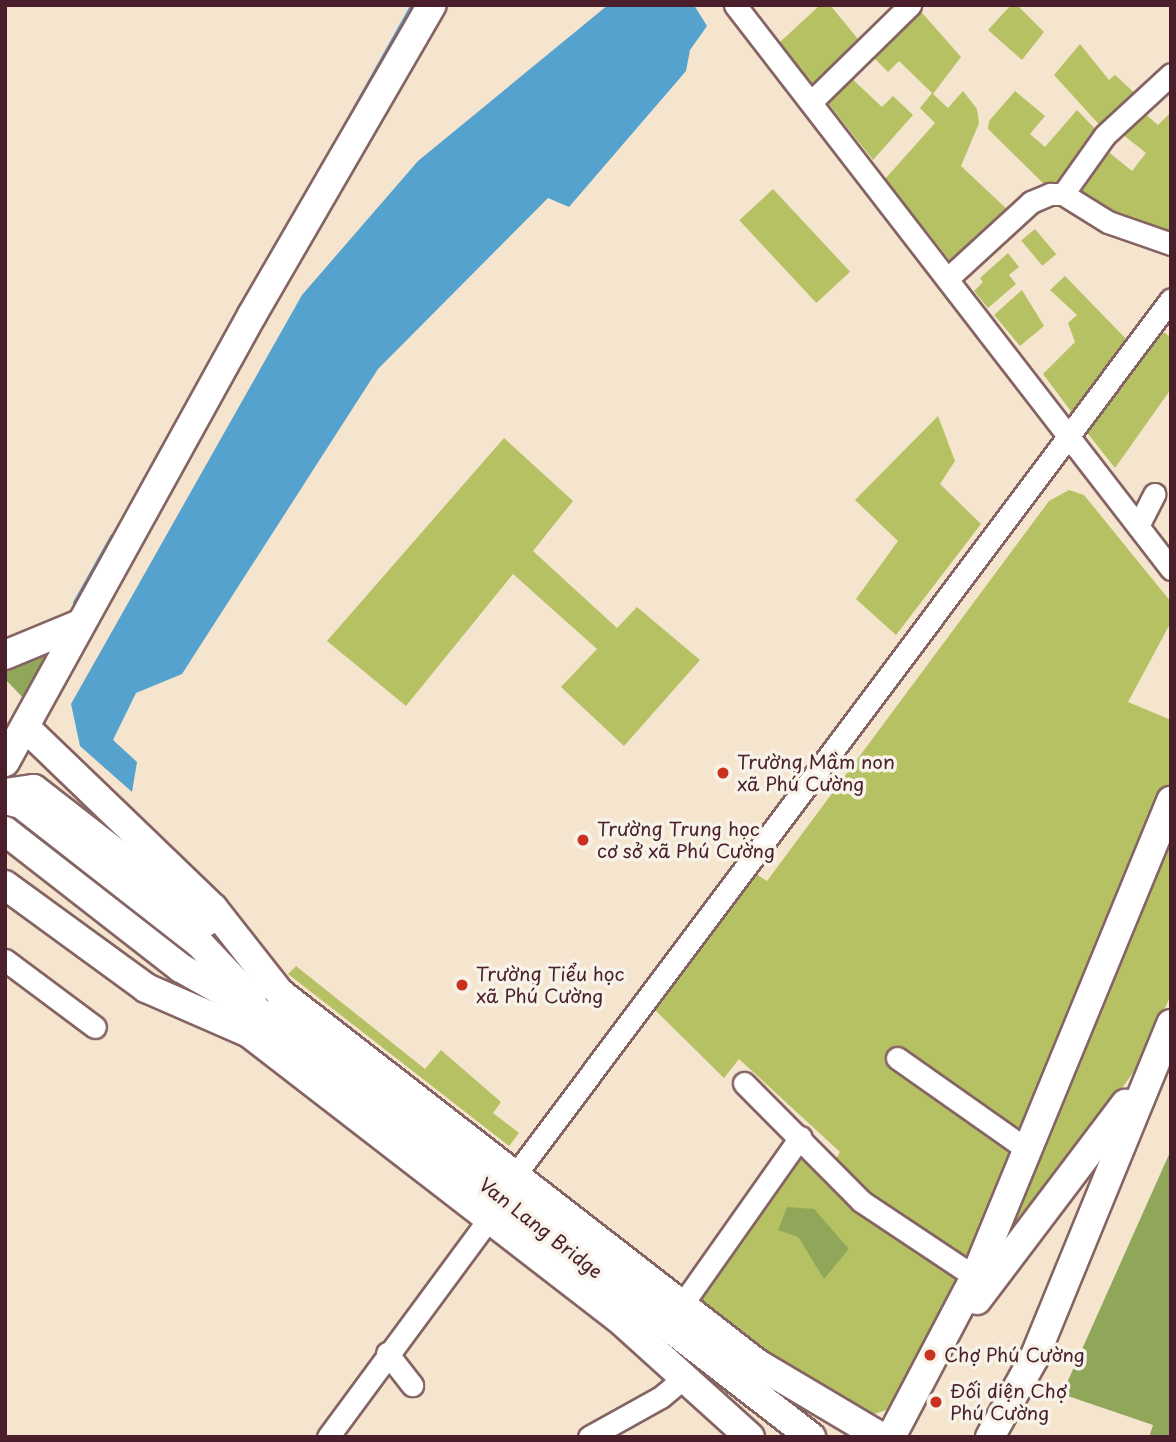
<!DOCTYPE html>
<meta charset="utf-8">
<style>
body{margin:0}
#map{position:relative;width:1176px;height:1442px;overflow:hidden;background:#f5e5cf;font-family:"Playpen Sans",sans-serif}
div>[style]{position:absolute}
.green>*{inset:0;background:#b5c163;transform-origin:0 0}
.forest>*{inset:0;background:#90a759}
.water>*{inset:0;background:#54a2cd}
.stream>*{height:6px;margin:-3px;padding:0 3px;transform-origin:3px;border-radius:3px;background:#54a2cd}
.roads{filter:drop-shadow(2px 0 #866464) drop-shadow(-2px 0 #866464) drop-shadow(0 2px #866464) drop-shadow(0 -2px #866464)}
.minor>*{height:21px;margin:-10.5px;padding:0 10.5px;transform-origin:10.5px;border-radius:10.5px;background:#fff}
.major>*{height:28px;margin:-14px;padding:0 14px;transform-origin:14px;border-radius:14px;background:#fff}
.dots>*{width:19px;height:19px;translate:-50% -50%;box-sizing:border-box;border:4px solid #f7f3e8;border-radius:50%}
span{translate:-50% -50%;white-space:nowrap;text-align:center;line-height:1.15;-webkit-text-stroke:7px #f7f3e8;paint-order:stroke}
.poi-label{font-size:19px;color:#4a1f2b}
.left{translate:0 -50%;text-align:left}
.street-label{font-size:19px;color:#4a1f2b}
.frame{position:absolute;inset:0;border:7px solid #4a1f2b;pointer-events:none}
</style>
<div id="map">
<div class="green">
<i style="clip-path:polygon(820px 5px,830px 5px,862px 44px,815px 91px,778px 44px)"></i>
<i style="clip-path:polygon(1011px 5px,1017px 5px,1044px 32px,1022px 60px,988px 30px)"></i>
<i style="clip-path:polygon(916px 6px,961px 57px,933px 94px,948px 108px,963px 91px,977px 109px,979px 123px,961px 166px,1011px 213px,955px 267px,885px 179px,935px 123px,920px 108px,932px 93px,899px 61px,888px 72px,868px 52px)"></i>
<i style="clip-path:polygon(1080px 44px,1109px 80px,1115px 75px,1139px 97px,1105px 131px,1054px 75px)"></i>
<i style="clip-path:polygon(847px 74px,882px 107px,893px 96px,913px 115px,873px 160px,823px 97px)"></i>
<i style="clip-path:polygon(1015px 91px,1045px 116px,1030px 134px,1045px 147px,1077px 110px,1101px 135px,1062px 190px,1049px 189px,988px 129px,989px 121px)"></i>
<i style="clip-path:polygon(1137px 107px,1158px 125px,1171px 112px,1171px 241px,1068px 193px,1101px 146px,1132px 171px,1146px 153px,1116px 129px)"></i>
<i style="left:773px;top:189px;width:113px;height:46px;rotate:47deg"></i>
<i style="left:1035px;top:229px;width:33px;height:18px;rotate:50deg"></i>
<i style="clip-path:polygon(1008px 253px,1019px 267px,1009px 275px,1016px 284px,988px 308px,974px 291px,983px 282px,980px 278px)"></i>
<i style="clip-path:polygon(1065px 276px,1131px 344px,1076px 418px,1043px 374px,1075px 342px,1068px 323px,1077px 315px,1050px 290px)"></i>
<i style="clip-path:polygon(1022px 290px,1044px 326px,1020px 346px,994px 315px)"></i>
<i style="clip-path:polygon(1157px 328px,1171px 337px,1171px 389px,1115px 468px,1085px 430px)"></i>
<i style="clip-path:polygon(938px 416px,955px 461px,940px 484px,981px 524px,896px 635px,856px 599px,898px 541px,855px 500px)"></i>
<i style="clip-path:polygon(504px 438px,573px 501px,533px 551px,617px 628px,637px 607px,700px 660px,624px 746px,561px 687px,597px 649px,513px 574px,406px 706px,327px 641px)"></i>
<i style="clip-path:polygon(evenodd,1069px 490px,1084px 495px,1171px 602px,1171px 622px,1128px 702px,1171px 720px,1171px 782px,1022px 1136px,902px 1050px,890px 1069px,1014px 1148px,957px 1290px,887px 1410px,867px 1416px,753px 1351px,693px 1302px,798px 1150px,823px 1181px,840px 1152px,739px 1059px,724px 1078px,654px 1009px,756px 874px,767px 881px,1049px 501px,1069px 490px,798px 1237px,849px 1249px,824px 1278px,798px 1237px)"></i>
<i style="clip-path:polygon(1171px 829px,1171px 995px,1138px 1066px,983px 1278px)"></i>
<i style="clip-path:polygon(296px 966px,425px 1069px,441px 1050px,501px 1102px,493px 1113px,519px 1133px,509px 1146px,288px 974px)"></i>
</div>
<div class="forest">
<i style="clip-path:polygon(35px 651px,52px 653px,29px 704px,5px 679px,5px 666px)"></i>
<i style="clip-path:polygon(1171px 1150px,1171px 1437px,1149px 1437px,1153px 1425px,1062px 1394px)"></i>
<i style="clip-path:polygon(787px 1207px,814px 1209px,849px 1249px,824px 1279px,798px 1237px,778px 1230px)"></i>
</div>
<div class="water">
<i style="clip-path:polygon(608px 5px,694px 5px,707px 26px,690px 50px,686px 71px,569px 207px,548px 198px,378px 369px,182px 674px,136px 693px,113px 740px,137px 762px,132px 792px,80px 746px,71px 704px,302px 295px,418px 161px)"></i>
</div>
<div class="stream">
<i style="left:341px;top:135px;width:149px;rotate:-60.7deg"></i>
<i style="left:76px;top:603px;width:76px;rotate:-60.7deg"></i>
</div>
<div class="roads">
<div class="minor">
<i style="left:735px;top:5px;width:713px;rotate:52.29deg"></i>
<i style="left:811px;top:102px;width:139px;rotate:-44.4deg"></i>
<i style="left:1063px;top:194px;width:72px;rotate:-54.6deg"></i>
<i style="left:1105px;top:135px;width:90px;rotate:-42.7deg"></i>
<i style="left:947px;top:279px;width:114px;rotate:-42.5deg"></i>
<i style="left:1031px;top:202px;width:21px;rotate:-23deg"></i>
<i style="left:1050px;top:194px;width:13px"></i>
<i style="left:1063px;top:194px;width:53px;rotate:31.9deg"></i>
<i style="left:1108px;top:222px;width:67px;rotate:19.2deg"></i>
<i style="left:1138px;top:526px;width:36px;rotate:-63deg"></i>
<i style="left:5px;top:960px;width:112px;rotate:36.7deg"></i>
<i style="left:897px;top:1058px;width:160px;rotate:35.1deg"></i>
<i style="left:744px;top:1083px;width:166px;rotate:45.2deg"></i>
<i style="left:861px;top:1201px;width:137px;rotate:33.7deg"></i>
<i style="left:515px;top:1175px;width:1094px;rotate:-53.17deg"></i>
<i style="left:681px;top:1306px;width:207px;rotate:-54.8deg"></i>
<i style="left:387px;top:1353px;width:41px;rotate:52deg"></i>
<i style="left:328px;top:1437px;width:275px;rotate:-53.6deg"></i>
<i style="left:589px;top:1437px;width:82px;rotate:-29.1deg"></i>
<i style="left:661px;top:1397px;width:31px;rotate:-40deg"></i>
</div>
<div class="major">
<i style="left:5px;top:655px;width:81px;rotate:-22.5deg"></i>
<i style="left:26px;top:728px;width:260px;rotate:43.9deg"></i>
<i style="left:213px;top:908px;width:108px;rotate:51.8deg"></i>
<i style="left:280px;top:993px;width:605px;rotate:37.82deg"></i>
<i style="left:758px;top:1364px;width:143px;rotate:30.7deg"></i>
<i style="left:5px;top:762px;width:511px;rotate:-61.08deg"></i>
<i style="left:252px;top:315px;width:358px;rotate:-59.9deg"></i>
<i style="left:5px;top:793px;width:29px;rotate:-8deg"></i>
<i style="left:34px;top:789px;width:217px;rotate:37.9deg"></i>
<i style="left:5px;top:800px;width:16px;rotate:14deg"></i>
<i style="left:21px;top:804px;width:226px;rotate:38deg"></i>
<i style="left:199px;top:943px;width:77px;rotate:46.6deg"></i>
<i style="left:5px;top:831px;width:223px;rotate:37.9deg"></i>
<i style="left:181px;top:968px;width:103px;rotate:29.5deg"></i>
<i style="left:271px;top:1019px;width:683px;rotate:37.74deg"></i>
<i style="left:5px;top:885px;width:175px;rotate:36.1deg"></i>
<i style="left:146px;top:988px;width:112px;rotate:23.6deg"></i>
<i style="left:249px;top:1033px;width:465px;rotate:37.7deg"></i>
<i style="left:617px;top:1317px;width:179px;rotate:42.1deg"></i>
<i style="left:977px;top:1300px;width:246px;rotate:-52.9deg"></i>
<i style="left:891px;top:1437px;width:181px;rotate:-62.3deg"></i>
<i style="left:975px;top:1277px;width:515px;rotate:-67.62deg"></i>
<i style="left:990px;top:1437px;width:90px;rotate:-60.9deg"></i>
<i style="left:1034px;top:1358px;width:361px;rotate:-67.7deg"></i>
</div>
</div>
<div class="dots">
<i style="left:723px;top:773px;background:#c8321e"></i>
<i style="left:583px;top:840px;background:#c8321e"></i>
<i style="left:462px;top:985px;background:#c8321e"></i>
<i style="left:930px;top:1355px;background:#c8321e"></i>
<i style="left:936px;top:1402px;background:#c8321e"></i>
</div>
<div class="poi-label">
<span class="left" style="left:737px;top:773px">Trường Mầm non<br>xã Phú Cường</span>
<span class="left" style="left:597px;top:840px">Trường Trung học<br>cơ sở xã Phú Cường</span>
<span class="left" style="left:476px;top:985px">Trường Tiểu học<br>xã Phú Cường</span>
<span class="left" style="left:944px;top:1355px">Chợ Phú Cường</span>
<span class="left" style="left:950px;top:1402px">Đối diện Chợ<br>Phú Cường</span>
</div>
<div class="street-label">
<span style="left:541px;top:1228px;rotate:38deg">Van Lang Bridge</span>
</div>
<div class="frame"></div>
</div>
